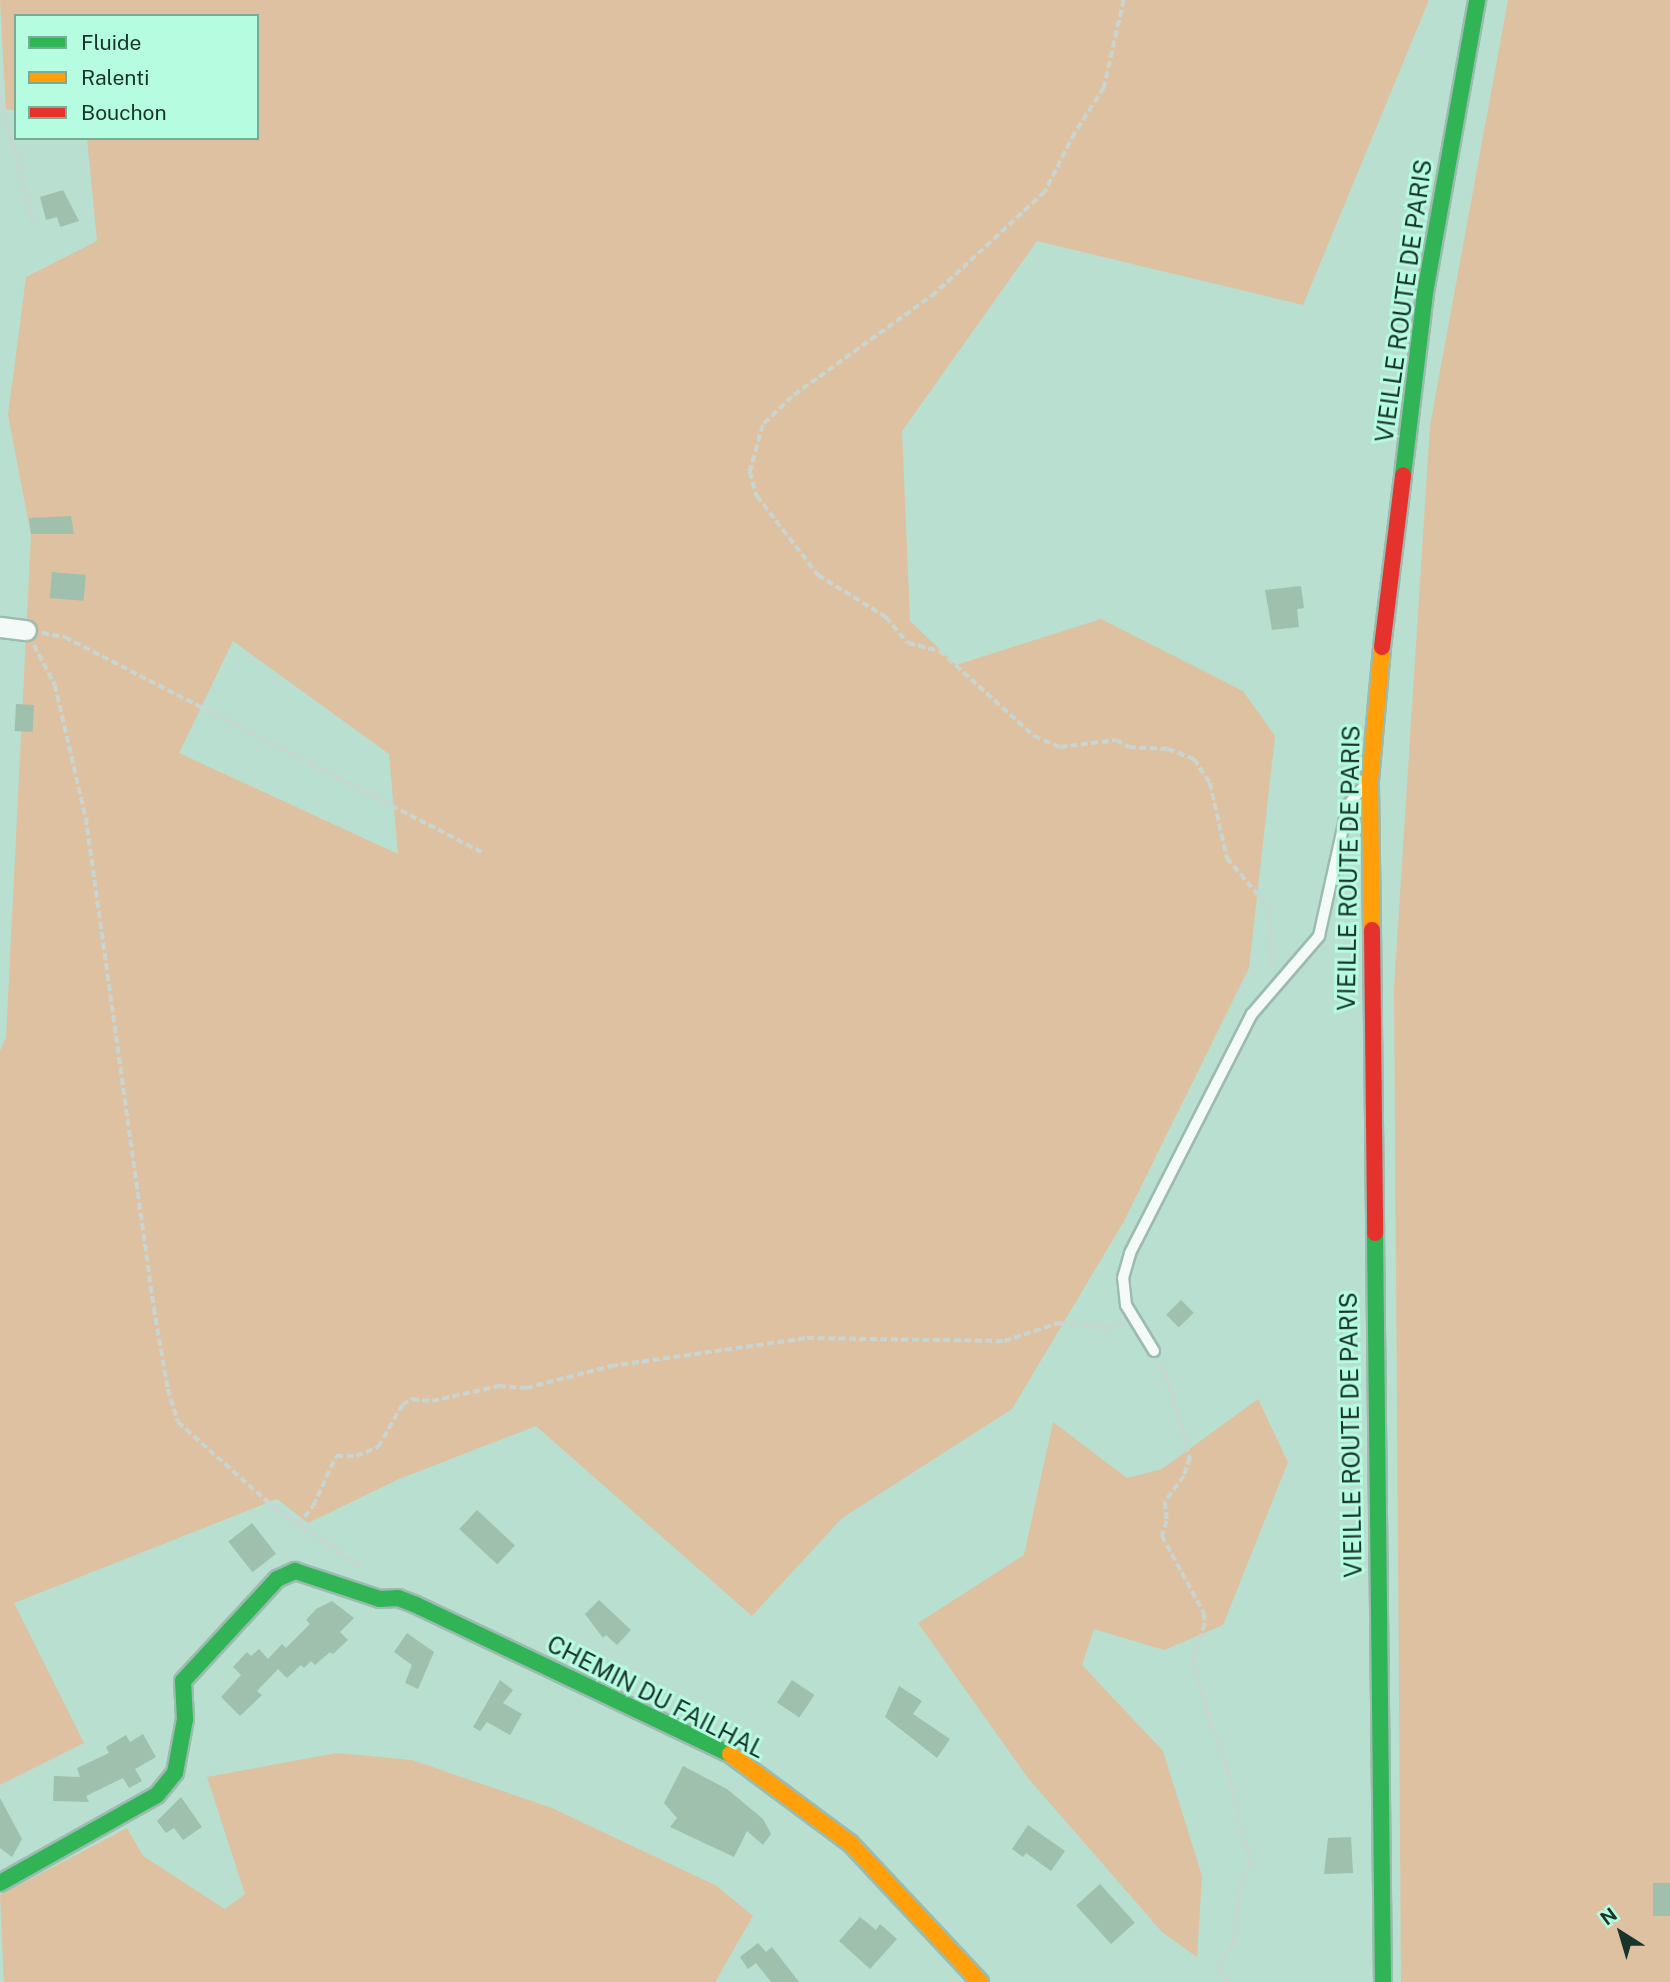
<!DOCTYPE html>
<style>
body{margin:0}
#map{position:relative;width:1670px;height:1982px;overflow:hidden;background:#b8dfd0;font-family:"Public Sans",sans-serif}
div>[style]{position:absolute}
.green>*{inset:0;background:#dec1a0}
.building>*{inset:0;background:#9ec0ac;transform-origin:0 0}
.path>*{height:3.5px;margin-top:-1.75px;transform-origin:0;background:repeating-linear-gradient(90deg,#c9d5d0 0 7px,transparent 0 10.5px)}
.roads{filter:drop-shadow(2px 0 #9cbbb0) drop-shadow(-2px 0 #9cbbb0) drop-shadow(0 2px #9cbbb0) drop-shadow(0 -2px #9cbbb0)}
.lane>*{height:10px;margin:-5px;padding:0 5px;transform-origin:5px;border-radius:5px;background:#f4faf8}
.street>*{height:19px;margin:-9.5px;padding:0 9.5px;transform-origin:9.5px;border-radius:9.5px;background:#f4faf8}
.fast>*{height:16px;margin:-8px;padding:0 8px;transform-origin:8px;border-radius:8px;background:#30b455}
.slow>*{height:16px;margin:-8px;padding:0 8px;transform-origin:8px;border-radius:8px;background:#ff9f0a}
.jam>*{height:16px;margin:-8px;padding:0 8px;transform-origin:8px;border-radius:8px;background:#e5322d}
span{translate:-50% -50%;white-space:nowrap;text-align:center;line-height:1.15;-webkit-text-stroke:6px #b5fce1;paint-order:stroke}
.street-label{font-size:24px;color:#19352b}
.legend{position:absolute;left:14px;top:14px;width:245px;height:126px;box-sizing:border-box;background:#b5fce1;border:2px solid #77ac98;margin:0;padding:9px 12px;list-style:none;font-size:21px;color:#19352b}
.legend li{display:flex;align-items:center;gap:14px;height:35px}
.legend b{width:35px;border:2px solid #77ac98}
.north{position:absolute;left:1586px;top:1898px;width:70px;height:70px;-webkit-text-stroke:5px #b5fce1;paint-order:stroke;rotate:323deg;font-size:19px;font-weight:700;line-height:28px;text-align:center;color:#19352b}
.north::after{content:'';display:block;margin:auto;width:24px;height:32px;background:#19352b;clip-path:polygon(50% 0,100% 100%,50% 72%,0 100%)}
</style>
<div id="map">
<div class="green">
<i style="clip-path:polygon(evenodd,0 0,1429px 0,1303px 305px,1037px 241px,902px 431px,910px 621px,956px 665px,1101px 619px,1243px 691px,1275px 736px,1249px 968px,1124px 1221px,1012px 1409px,842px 1518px,752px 1616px,536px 1426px,399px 1479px,308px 1523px,277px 1499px,14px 1603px,84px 1743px,0 1785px,0 1051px,6px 1038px,31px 535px,8px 415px,26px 277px,97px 241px,87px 138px,257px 138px,257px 16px,16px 16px,16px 111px,6px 109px,0 0,233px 641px,389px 754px,398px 854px,179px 753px,233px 641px)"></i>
<i style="clip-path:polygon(1508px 0,1670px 0,1670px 1982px,1401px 1982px,1394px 988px,1430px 426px)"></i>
<i style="clip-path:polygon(1258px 1399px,1288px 1462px,1223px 1625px,1164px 1650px,1094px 1629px,1082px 1665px,1163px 1751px,1202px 1876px,1197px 1957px,1162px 1932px,1028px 1778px,918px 1623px,1024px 1555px,1053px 1422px,1127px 1478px,1162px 1469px)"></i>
<i style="clip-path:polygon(337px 1753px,412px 1760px,552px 1808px,717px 1886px,753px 1916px,715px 1982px,4px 1982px,0 1895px,127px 1828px,143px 1856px,225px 1909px,245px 1894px,207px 1777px)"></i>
</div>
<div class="building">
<i style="clip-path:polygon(63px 190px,79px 221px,60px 227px,57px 217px,46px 220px,40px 197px)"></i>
<i style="clip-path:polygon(71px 516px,74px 534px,31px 534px,29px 518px)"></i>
<i style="left:52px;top:572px;width:34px;height:26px;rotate:5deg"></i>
<i style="clip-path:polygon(1301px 586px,1304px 608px,1297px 609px,1299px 627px,1272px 630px,1265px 590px)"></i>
<i style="left:16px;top:704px;width:18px;height:27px;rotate:3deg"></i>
<i style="left:1181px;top:1300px;width:18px;height:21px;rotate:45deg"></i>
<i style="left:477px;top:1510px;width:52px;height:26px;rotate:43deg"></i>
<i style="left:252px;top:1523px;width:39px;height:30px;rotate:52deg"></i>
<i style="clip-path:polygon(599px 1600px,631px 1630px,617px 1645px,606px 1635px,603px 1638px,585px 1614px)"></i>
<i style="clip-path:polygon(332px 1601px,354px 1618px,340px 1632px,348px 1640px,333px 1654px,330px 1652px,315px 1665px,311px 1661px,304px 1668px,301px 1665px,287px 1678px,278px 1669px,257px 1691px,262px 1695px,240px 1716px,221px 1697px,241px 1675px,233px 1667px,247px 1652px,251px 1656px,259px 1649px,268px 1659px,282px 1644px,286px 1648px,310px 1624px,306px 1620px,316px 1609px)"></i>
<i style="clip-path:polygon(407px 1633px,434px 1652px,418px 1689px,405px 1683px,412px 1665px,394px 1652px)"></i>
<i style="clip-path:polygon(500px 1680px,513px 1690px,503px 1703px,522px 1714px,510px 1735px,487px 1722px,480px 1731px,473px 1727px)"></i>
<i style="left:792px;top:1680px;width:27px;height:27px;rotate:34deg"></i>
<i style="clip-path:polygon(899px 1686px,922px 1701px,913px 1714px,950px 1739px,937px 1758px,885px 1717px)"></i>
<i style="clip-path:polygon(143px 1734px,156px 1757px,135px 1769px,142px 1781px,129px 1788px,123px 1778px,86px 1796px,89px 1802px,53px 1801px,54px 1776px,80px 1777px,77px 1768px,109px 1753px,106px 1747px,126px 1735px,130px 1742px)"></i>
<i style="clip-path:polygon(683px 1766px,727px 1789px,763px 1819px,771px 1834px,763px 1845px,747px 1831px,734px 1857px,670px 1827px,677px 1818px,664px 1803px)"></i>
<i style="clip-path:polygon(181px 1797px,202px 1827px,183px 1840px,174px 1828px,166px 1833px,157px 1821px)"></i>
<i style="clip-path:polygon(0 1798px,22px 1839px,12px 1857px,0 1848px)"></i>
<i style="clip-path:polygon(1028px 1825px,1065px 1851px,1051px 1871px,1026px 1853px,1023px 1857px,1012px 1849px)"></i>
<i style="clip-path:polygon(1351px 1837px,1353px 1873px,1324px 1874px,1328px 1838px)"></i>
<i style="left:1653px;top:1883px;width:17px;height:33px"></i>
<i style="left:1100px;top:1884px;width:52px;height:32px;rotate:48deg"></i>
<i style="clip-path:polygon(860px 1917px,876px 1930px,880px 1924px,897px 1939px,870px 1969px,839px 1941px)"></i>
<i style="clip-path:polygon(758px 1943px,766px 1952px,772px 1947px,799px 1982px,771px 1982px,756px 1963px,748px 1969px,740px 1957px)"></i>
</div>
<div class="path">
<i style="left:1124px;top:0;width:90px;rotate:102.8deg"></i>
<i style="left:1104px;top:88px;width:54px;rotate:122.8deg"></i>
<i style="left:1075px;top:133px;width:66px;rotate:117deg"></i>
<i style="left:1045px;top:192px;width:149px;rotate:137.2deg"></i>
<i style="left:936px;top:293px;width:178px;rotate:144.2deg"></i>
<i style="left:792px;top:397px;width:40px;rotate:136deg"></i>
<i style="left:763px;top:425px;width:49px;rotate:105.5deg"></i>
<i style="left:750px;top:472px;width:25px;rotate:74deg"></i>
<i style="left:757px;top:496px;width:100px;rotate:52.3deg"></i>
<i style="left:818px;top:575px;width:80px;rotate:31.7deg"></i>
<i style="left:886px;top:617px;width:34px;rotate:50deg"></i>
<i style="left:908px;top:643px;width:33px;rotate:14deg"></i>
<i style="left:940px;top:651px;width:127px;rotate:42.1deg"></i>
<i style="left:1034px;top:736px;width:28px;rotate:23deg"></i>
<i style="left:1060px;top:747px;width:56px;rotate:-7.1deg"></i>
<i style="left:1116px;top:740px;width:15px;rotate:28deg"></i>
<i style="left:1129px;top:747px;width:39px;rotate:3deg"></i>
<i style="left:1168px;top:749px;width:28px;rotate:21deg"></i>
<i style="left:1194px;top:759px;width:29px;rotate:56deg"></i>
<i style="left:1210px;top:783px;width:77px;rotate:77.2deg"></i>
<i style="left:1227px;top:858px;width:67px;rotate:49.9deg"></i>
<i style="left:1270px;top:909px;width:62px;rotate:88.2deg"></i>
<i style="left:0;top:94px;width:136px;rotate:75.6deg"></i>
<i style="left:42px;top:633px;width:23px;rotate:10deg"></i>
<i style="left:65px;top:637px;width:471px;rotate:27.3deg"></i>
<i style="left:34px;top:645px;width:45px;rotate:62.3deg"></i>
<i style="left:55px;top:685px;width:137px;rotate:76.9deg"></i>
<i style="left:86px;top:818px;width:495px;rotate:82.1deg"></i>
<i style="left:154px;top:1308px;width:82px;rotate:80.2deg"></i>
<i style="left:168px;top:1389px;width:34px;rotate:73deg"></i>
<i style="left:178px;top:1422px;width:131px;rotate:41.6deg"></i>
<i style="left:276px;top:1509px;width:104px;rotate:34.5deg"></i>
<i style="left:1160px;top:1363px;width:23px;rotate:65deg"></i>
<i style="left:1170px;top:1384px;width:77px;rotate:74.9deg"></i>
<i style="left:1190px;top:1458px;width:19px;rotate:108deg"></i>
<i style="left:1184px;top:1476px;width:32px;rotate:126deg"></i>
<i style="left:1165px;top:1502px;width:19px;rotate:84deg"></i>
<i style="left:1167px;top:1521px;width:16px;rotate:108deg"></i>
<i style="left:1162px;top:1536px;width:88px;rotate:61.4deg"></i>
<i style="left:1204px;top:1613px;width:11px;rotate:85deg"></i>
<i style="left:1205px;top:1624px;width:38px;rotate:108deg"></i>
<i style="left:1193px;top:1660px;width:73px;rotate:74.8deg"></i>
<i style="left:1212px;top:1730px;width:21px;rotate:61deg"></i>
<i style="left:1222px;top:1748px;width:118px;rotate:76.3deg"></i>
<i style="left:1250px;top:1863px;width:35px;rotate:108deg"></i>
<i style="left:1239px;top:1896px;width:49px;rotate:97deg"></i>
<i style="left:1233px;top:1945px;width:27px;rotate:124deg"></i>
<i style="left:1218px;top:1967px;width:18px;rotate:56deg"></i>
<i style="left:298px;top:1525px;width:24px;rotate:-52deg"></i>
<i style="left:313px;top:1506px;width:55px;rotate:-65.3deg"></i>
<i style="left:336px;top:1456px;width:20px"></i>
<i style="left:356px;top:1456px;width:24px;rotate:-22deg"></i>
<i style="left:378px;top:1447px;width:48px;rotate:-60.3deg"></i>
<i style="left:402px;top:1405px;width:12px;rotate:-31deg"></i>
<i style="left:412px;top:1399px;width:20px;rotate:6deg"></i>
<i style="left:432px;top:1401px;width:69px;rotate:-12.6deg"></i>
<i style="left:499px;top:1386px;width:27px;rotate:4deg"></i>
<i style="left:526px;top:1388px;width:88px;rotate:-14.5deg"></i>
<i style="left:611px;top:1366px;width:198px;rotate:-8.1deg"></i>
<i style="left:807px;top:1338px;width:197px;rotate:0.9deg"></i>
<i style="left:1004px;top:1341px;width:58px;rotate:-18.1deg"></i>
<i style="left:1059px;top:1323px;width:49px;rotate:5.8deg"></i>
<i style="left:1108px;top:1328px;width:16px;rotate:-15deg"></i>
</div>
<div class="roads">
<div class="lane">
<i style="left:1154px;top:1351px;width:54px;rotate:-121.3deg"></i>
<i style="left:1126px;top:1305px;width:27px;rotate:-96deg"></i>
<i style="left:1123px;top:1278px;width:26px;rotate:-74deg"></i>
<i style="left:1130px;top:1253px;width:268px;rotate:-63deg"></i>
<i style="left:1252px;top:1014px;width:103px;rotate:-49.3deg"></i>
<i style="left:1319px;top:936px;width:134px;rotate:-77.5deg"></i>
<i style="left:1348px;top:805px;width:23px;rotate:-50deg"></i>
</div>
<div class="street">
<i style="left:0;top:627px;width:26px;rotate:7deg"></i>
</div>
<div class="fast">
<i style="left:1403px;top:475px;width:183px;rotate:-83.1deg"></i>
<i style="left:1425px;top:293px;width:298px;rotate:-79.9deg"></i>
<i style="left:1375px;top:1233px;width:749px;rotate:89.39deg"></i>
<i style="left:0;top:1883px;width:180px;rotate:-29.3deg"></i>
<i style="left:157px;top:1795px;width:28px;rotate:-51deg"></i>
<i style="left:175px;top:1773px;width:55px;rotate:-79.5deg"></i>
<i style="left:185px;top:1719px;width:38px;rotate:-93deg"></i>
<i style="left:183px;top:1681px;width:139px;rotate:-47.3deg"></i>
<i style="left:277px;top:1579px;width:20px;rotate:-24deg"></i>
<i style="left:295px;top:1571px;width:89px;rotate:18.2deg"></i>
<i style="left:380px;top:1599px;width:18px;rotate:-3deg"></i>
<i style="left:398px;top:1598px;width:19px;rotate:21deg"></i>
<i style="left:416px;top:1605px;width:348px;rotate:25.4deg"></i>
</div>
<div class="slow">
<i style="left:1372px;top:930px;width:150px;rotate:-90.8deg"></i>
<i style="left:1370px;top:780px;width:134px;rotate:-84.8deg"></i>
<i style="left:730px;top:1754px;width:149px;rotate:36.6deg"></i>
<i style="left:850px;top:1843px;width:190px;rotate:46.9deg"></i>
</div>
<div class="jam">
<i style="left:1382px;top:647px;width:173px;rotate:-83deg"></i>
<i style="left:1372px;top:930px;width:303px;rotate:89.4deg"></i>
</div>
</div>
<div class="street-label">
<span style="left:1404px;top:301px;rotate:-82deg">VIEILLE ROUTE DE PARIS</span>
<span style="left:1349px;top:868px;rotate:-89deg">VIEILLE ROUTE DE PARIS</span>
<span style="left:1351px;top:1435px;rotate:-91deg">VIEILLE ROUTE DE PARIS</span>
<span style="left:656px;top:1697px;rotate:27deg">CHEMIN DU FAILHAL</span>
</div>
<ul class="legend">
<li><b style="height:9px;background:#30b455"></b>Fluide</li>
<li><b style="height:9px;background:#ff9f0a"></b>Ralenti</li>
<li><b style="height:9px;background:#e5322d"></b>Bouchon</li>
</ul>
<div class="north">N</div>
</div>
